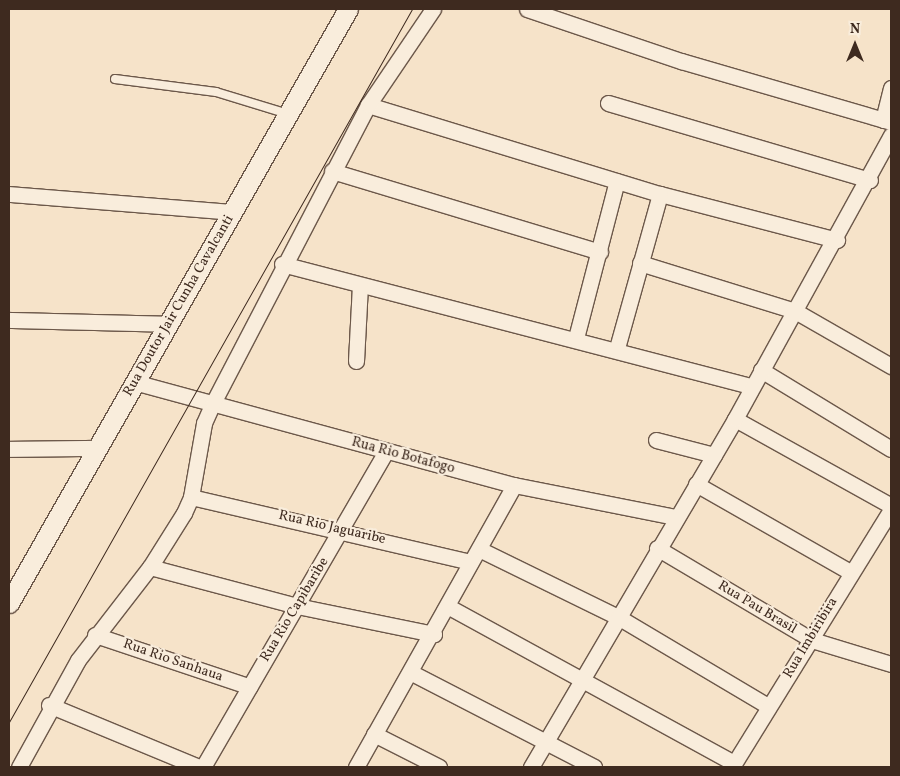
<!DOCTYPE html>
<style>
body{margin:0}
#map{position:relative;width:900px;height:776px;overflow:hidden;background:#f6e3c9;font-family:Vollkorn,serif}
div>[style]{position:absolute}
.roads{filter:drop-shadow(1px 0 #6c584a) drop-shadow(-1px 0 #6c584a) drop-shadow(0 1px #6c584a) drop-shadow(0 -1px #6c584a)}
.service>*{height:8px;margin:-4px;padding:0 4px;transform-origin:4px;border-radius:4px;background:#f9eddc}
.minor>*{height:15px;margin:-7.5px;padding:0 7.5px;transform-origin:7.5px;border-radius:7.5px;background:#f9eddc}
.tertiary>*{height:19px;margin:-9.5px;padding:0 9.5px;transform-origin:9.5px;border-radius:9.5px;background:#f9eddc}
.tram>*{height:1px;margin:-0.5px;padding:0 0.5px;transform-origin:0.5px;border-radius:0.5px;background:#3e2a1f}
span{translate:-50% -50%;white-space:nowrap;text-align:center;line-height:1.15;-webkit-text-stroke:4.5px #f9eddc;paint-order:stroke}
.street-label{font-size:14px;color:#3e2a1f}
.frame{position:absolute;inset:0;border:10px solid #3e2a1f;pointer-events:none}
.north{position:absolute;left:830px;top:20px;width:50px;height:50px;-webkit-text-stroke:4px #f9eddc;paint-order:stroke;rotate:0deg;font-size:14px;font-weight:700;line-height:20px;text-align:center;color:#3e2a1f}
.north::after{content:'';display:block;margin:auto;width:18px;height:22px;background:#3e2a1f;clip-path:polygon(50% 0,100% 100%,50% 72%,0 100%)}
</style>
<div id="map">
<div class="roads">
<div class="service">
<i style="left:115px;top:79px;width:102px;rotate:7.3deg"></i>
<i style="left:216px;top:92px;width:75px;rotate:17deg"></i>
</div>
<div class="minor">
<i style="left:527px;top:9px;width:163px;rotate:18.7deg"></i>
<i style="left:681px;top:61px;width:219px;rotate:16.2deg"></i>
<i style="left:608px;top:103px;width:273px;rotate:16.4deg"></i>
<i style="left:368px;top:105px;width:305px;rotate:17deg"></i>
<i style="left:660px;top:194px;width:183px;rotate:14.6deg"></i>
<i style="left:883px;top:120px;width:33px;rotate:-76deg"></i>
<i style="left:332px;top:171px;width:280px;rotate:16.8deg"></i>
<i style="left:9px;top:194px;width:225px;rotate:4.6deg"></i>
<i style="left:640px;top:263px;width:162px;rotate:17.2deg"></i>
<i style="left:795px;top:311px;width:111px;rotate:29.8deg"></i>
<i style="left:282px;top:264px;width:485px;rotate:14.6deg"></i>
<i style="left:9px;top:320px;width:160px;rotate:1.4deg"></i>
<i style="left:576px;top:338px;width:162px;rotate:-75.4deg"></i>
<i style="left:617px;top:348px;width:160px;rotate:-74.4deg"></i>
<i style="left:356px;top:361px;width:76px;rotate:-87deg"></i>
<i style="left:761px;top:370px;width:152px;rotate:31.3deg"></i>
<i style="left:134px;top:382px;width:394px;rotate:15.2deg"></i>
<i style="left:514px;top:485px;width:165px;rotate:11.2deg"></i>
<i style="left:735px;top:419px;width:179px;rotate:29.1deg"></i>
<i style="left:656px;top:440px;width:60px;rotate:14.5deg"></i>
<i style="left:9px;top:449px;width:88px;rotate:-0.7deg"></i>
<i style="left:696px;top:484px;width:177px;rotate:29.7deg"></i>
<i style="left:191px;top:497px;width:287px;rotate:13.1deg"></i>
<i style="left:657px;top:548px;width:180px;rotate:30.7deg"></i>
<i style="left:812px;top:640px;width:83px;rotate:16.9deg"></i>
<i style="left:479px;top:549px;width:155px;rotate:26.1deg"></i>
<i style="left:618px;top:617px;width:174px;rotate:30.7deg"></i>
<i style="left:150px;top:567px;width:152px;rotate:14.9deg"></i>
<i style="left:297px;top:606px;width:140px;rotate:11.6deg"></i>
<i style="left:449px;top:607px;width:325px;rotate:28.7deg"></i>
<i style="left:95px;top:635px;width:163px;rotate:18.5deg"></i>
<i style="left:412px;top:673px;width:205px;rotate:27.3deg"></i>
<i style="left:49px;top:705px;width:162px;rotate:22.5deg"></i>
<i style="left:374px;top:734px;width:73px;rotate:26.9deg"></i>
<i style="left:19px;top:767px;width:122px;rotate:-61.1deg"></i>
<i style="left:78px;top:660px;width:118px;rotate:-52.3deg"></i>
<i style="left:150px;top:567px;width:64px;rotate:-57.8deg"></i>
<i style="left:184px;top:513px;width:17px;rotate:-66deg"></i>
<i style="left:191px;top:497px;width:75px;rotate:-80deg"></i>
<i style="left:204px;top:423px;width:22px;rotate:-66deg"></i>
<i style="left:213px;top:403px;width:336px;rotate:-62.5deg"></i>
<i style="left:368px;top:105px;width:116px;rotate:-55.9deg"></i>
<i style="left:203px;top:767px;width:363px;rotate:-59.9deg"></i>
<i style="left:356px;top:767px;width:323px;rotate:-60.7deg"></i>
<i style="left:531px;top:767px;width:403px;rotate:-59.6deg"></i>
<i style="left:735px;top:419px;width:324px;rotate:-61.2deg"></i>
<i style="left:732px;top:767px;width:302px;rotate:-58.3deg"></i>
</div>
<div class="tertiary">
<i style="left:9px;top:603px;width:684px;rotate:-60.29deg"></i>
</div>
</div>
<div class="tram">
<i style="left:9px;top:722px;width:819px;rotate:-60.52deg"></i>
</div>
<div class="street-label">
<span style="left:179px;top:306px;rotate:-60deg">Rua Doutor Jair Cunha Cavalcanti</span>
<span style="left:403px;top:456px;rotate:15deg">Rua Rio Botafogo</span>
<span style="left:332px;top:528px;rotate:13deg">Rua Rio Jaguaribe</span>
<span style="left:757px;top:608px;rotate:31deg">Rua Pau Brasil</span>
<span style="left:295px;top:610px;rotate:-59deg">Rua Rio Capibaribe</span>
<span style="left:811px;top:638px;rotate:-59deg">Rua Imbiribira</span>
<span style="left:173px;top:661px;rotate:19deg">Rua Rio Sanhaua</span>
</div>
<div class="frame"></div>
<div class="north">N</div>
</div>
